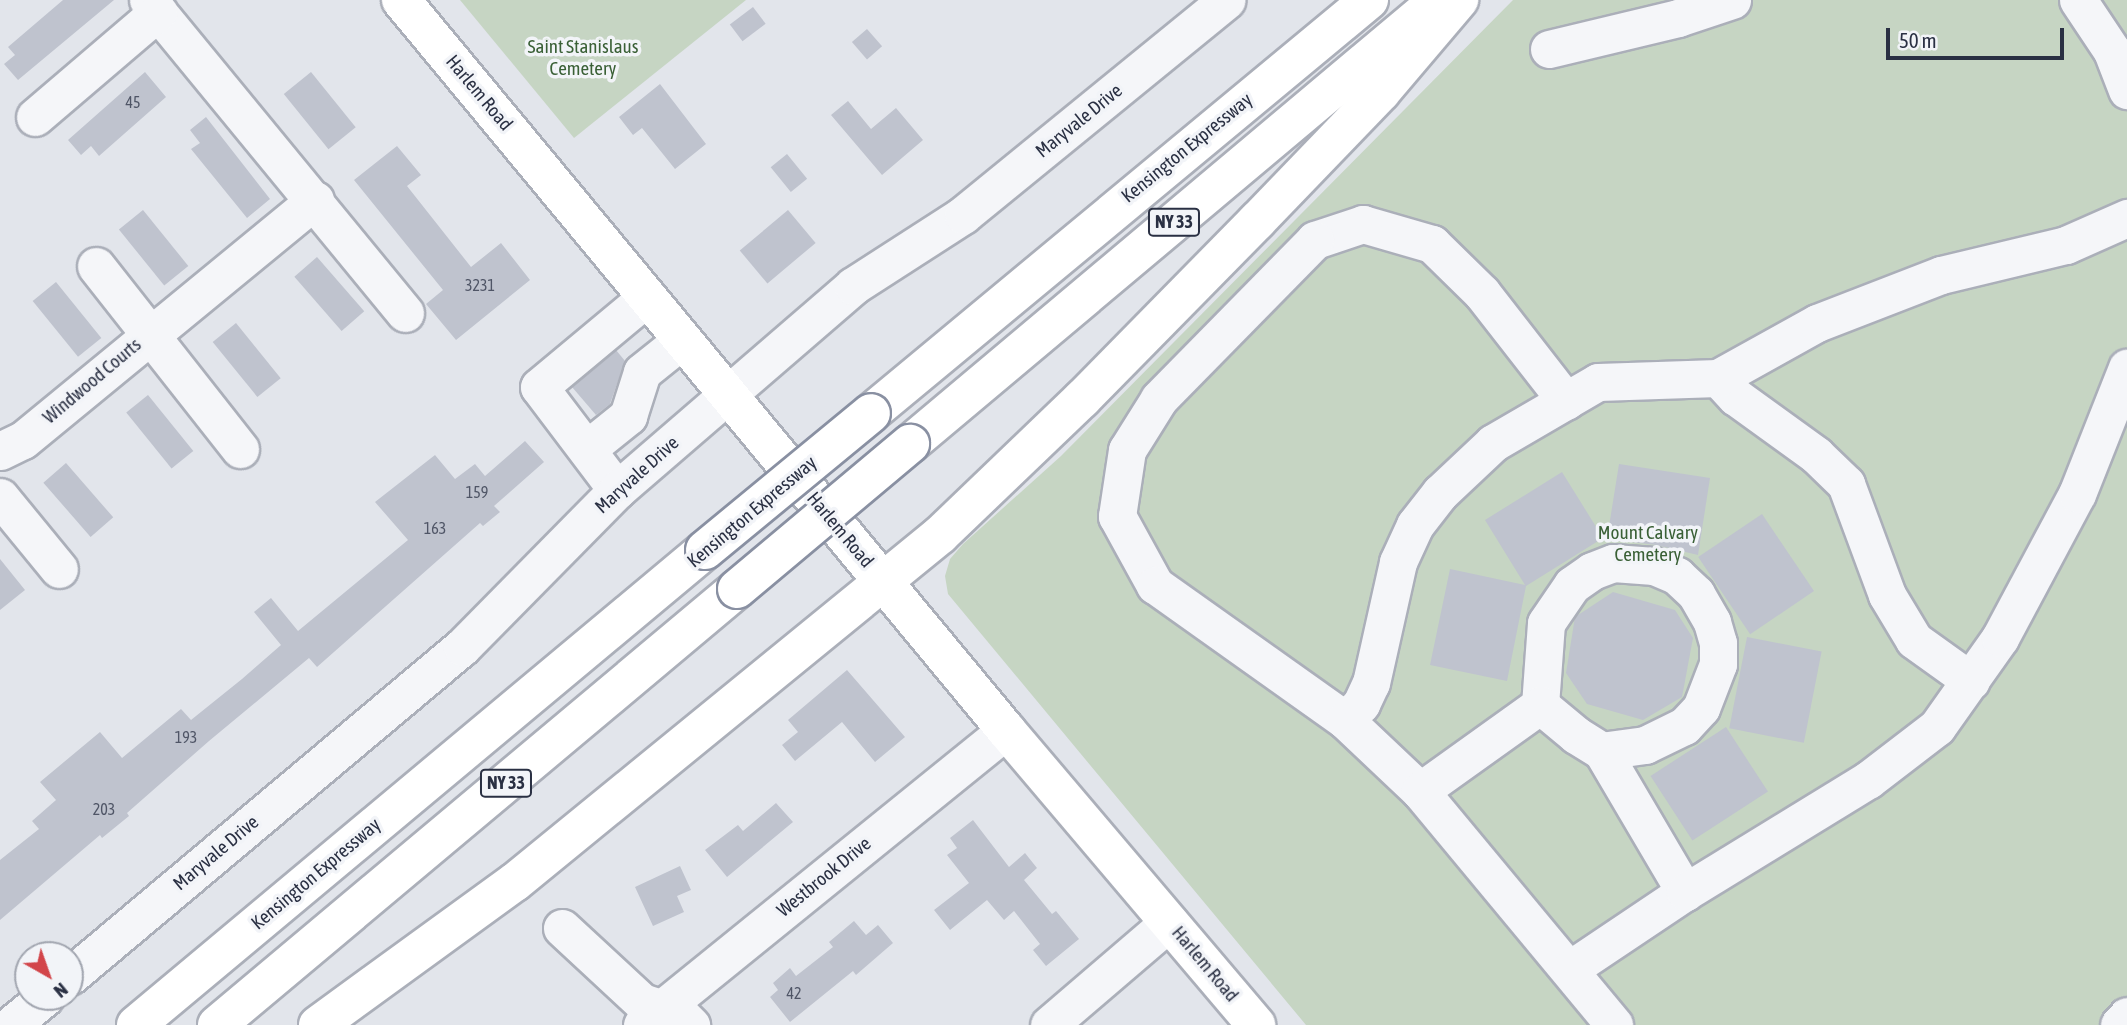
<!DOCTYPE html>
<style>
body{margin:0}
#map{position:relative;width:2127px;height:1025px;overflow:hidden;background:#e2e5eb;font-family:"Asap Condensed",sans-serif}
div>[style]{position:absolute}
.green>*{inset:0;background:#c6d5c3}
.building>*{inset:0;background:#bfc3ce;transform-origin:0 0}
.roads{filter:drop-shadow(2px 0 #abafb9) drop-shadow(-2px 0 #abafb9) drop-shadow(0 2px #abafb9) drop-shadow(0 -2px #abafb9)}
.minor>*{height:37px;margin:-18.5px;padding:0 18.5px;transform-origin:18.5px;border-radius:18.5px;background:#f5f6f9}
.major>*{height:38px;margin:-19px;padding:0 19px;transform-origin:19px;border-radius:19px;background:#fff}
.highway>*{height:38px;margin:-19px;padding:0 19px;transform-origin:19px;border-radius:19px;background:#fff}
.bridges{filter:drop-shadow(2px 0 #8990a2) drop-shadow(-2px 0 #8990a2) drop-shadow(0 2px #8990a2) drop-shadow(0 -2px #8990a2)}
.highway-bridge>*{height:38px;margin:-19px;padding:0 19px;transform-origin:19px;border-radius:19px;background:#fff}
span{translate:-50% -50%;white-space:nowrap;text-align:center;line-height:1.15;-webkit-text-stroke:7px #f2f4f8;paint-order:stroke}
.number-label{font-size:16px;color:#4f5566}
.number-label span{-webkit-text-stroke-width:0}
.shield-label span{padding:2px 5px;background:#f2f4f8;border:2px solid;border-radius:5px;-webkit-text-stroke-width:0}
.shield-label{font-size:18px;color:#2a3043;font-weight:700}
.park-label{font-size:19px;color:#3a6036}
.street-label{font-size:19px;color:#2a3043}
.north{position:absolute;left:14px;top:941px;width:70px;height:70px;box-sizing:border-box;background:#f2f4f8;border:2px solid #a2a6b0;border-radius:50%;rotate:140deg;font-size:19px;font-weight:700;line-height:28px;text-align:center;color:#2a3043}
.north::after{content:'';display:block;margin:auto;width:24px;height:32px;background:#d2454a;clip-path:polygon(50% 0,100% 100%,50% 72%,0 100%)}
.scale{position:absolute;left:1886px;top:28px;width:178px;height:32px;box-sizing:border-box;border:4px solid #2a3043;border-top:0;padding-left:9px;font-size:21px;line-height:24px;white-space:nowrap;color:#2a3043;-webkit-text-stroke:5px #f2f4f8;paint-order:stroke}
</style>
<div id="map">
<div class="green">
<i style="clip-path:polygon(460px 0,746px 0,574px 138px)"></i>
<i style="clip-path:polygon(1513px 0,2127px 0,2127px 1025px,1306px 1025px,948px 594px,945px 576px,950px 559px,963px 544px,1061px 456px)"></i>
</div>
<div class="building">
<i style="clip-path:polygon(63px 0,114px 0,18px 80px,4px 64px,15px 55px,8px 47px)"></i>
<i style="left:753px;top:7px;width:21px;height:29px;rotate:53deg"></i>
<i style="left:867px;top:29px;width:23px;height:20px;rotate:49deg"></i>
<i style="clip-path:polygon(145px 72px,166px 97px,99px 156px,91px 146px,81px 155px,68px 140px)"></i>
<i style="left:311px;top:72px;width:71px;height:35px;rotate:51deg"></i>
<i style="clip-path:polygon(660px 84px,706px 144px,675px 169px,642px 128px,633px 135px,619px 117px)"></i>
<i style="clip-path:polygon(848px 101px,871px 129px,896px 108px,923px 140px,882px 175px,831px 115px)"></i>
<i style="clip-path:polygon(206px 117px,270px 199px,247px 218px,191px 149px,200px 143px,190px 130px)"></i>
<i style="clip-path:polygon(397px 146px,421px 175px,407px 186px,471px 267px,501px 243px,530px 280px,456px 340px,426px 304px,443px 290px,354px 180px)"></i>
<i style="left:787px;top:154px;width:32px;height:21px;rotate:51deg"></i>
<i style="left:143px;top:210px;width:72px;height:31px;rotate:51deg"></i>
<i style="left:788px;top:210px;width:43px;height:63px;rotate:50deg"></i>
<i style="left:317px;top:257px;width:72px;height:30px;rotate:49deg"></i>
<i style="left:56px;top:282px;width:72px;height:30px;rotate:51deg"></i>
<i style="left:236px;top:323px;width:71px;height:30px;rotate:51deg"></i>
<i style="clip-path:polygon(616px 350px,625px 361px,610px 404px,596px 415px,572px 387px)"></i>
<i style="left:148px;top:395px;width:72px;height:28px;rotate:51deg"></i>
<i style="clip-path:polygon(525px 441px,544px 462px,494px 506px,500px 512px,483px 526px,480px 523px,317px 667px,309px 658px,209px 741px,127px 813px,129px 816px,102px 838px,100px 835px,0 920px,0 860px,39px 829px,32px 821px,56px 800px,40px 782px,100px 732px,122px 758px,181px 709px,191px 720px,242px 679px,281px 645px,254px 612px,271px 598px,298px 631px,408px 540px,375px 502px,435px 455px,455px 479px,475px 464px,485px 476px)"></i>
<i style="left:66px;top:463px;width:72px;height:30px;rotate:49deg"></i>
<i style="clip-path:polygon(1619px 464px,1710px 478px,1698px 555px,1656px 545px,1607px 539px)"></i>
<i style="clip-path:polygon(1562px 472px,1603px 538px,1526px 586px,1507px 681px,1430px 665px,1450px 569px,1525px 585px,1485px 520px)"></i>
<i style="left:1762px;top:514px;width:93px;height:77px;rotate:56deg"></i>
<i style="clip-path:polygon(0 559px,25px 590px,0 610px)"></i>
<i style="clip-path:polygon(1613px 592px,1675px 610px,1693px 638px,1682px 697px,1643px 720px,1587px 704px,1566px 673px,1575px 617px)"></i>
<i style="left:1747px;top:637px;width:76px;height:93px;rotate:11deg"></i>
<i style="clip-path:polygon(847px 670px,905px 737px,875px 762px,842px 722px,795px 761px,782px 745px,798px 732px,788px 720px)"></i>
<i style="left:1726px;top:727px;width:77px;height:90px;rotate:57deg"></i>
<i style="clip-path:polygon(776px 803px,793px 822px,727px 877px,705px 850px,738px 825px,743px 831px)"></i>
<i style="clip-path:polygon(973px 820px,1009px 867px,1025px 853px,1037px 868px,1024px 880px,1052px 914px,1056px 911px,1079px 939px,1046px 966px,1033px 950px,1040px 944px,1014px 911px,1004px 920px,987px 900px,950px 930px,934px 910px,969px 883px,947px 855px,957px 848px,950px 838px)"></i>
<i style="clip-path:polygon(680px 866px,691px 890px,677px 896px,684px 912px,653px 926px,635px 887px)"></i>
<i style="clip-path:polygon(854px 921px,866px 935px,878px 925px,893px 943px,856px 975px,853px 971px,790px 1022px,770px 997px,778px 990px,773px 983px,790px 968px,796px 976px,833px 947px,829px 942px)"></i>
</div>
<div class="roads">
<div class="minor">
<i style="left:148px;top:0;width:405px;rotate:50.6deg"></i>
<i style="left:2078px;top:0;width:61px;rotate:56.3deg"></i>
<i style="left:2112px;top:51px;width:42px;rotate:69deg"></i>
<i style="left:1549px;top:49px;width:133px;rotate:-13.5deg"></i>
<i style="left:1678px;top:18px;width:57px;rotate:-18.4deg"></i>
<i style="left:35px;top:117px;width:162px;rotate:-40.5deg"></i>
<i style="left:96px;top:266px;width:233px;rotate:51.8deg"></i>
<i style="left:1718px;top:378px;width:26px;rotate:47deg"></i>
<i style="left:1736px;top:397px;width:99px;rotate:35.9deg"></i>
<i style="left:1816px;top:455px;width:42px;rotate:44deg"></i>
<i style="left:1846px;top:484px;width:118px;rotate:69.7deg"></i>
<i style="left:1887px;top:595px;width:52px;rotate:59deg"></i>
<i style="left:1914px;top:640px;width:70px;rotate:35.7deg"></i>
<i style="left:1566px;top:401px;width:137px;rotate:-127.9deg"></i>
<i style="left:1482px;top:293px;width:70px;rotate:-135.6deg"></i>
<i style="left:1432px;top:244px;width:72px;rotate:-163.8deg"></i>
<i style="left:1363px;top:224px;width:51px;rotate:161.6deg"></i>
<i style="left:1315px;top:240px;width:223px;rotate:134.5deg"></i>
<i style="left:1159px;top:399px;width:60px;rotate:122.1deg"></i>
<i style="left:1127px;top:450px;width:67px;rotate:98.6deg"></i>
<i style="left:1117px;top:516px;width:79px;rotate:61.2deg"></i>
<i style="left:1155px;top:585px;width:233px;rotate:35.4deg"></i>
<i style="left:1345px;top:720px;width:103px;rotate:43.4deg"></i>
<i style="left:1420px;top:791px;width:304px;rotate:50.3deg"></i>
<i style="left:587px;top:449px;width:53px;rotate:-38.8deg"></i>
<i style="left:628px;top:416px;width:46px;rotate:-72.3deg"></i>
<i style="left:642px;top:372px;width:51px;rotate:-38.7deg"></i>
<i style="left:0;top:451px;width:25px;rotate:-26deg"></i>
<i style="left:23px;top:440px;width:378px;rotate:-39.4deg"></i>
<i style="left:617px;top:490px;width:129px;rotate:-127.1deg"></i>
<i style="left:539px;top:387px;width:141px;rotate:-39.8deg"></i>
<i style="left:0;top:497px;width:93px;rotate:50.7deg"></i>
<i style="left:1540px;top:705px;width:82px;rotate:-85.8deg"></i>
<i style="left:1546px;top:623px;width:46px;rotate:-55.6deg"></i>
<i style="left:1572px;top:585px;width:24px;rotate:-35deg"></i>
<i style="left:1592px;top:571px;width:22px;rotate:-21deg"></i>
<i style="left:1613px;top:563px;width:41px;rotate:4.2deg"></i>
<i style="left:1654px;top:566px;width:25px;rotate:23deg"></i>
<i style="left:1677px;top:576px;width:26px;rotate:43deg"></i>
<i style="left:1696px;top:594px;width:32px;rotate:60deg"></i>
<i style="left:1712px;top:622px;width:22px;rotate:74deg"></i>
<i style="left:1718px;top:643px;width:21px;rotate:90deg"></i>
<i style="left:1718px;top:664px;width:47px;rotate:111.1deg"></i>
<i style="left:1701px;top:708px;width:25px;rotate:133deg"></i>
<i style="left:1684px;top:726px;width:43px;rotate:154deg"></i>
<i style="left:1645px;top:745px;width:43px;rotate:172.1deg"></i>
<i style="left:1345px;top:720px;width:23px;rotate:-45deg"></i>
<i style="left:1361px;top:704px;width:23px;rotate:-65deg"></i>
<i style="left:1371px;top:683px;width:124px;rotate:-77.4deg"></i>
<i style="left:1398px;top:562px;width:41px;rotate:-65.3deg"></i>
<i style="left:1415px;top:525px;width:41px;rotate:-52deg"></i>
<i style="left:1440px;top:493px;width:73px;rotate:-43.3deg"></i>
<i style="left:1493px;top:443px;width:121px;rotate:-30.2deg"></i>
<i style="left:1598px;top:382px;width:120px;rotate:-1.9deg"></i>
<i style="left:1718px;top:378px;width:113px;rotate:-29.1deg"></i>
<i style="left:1817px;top:323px;width:133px;rotate:-21.2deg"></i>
<i style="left:1941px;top:275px;width:129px;rotate:-13.5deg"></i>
<i style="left:2066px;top:245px;width:67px;rotate:-23.9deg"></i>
<i style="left:1420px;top:791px;width:148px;rotate:-35.6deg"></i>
<i style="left:1540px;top:705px;width:47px;rotate:39.8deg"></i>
<i style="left:1576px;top:735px;width:31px;rotate:32deg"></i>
<i style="left:1602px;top:751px;width:164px;rotate:59.5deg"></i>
<i style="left:562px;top:928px;width:109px;rotate:42.8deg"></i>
<i style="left:642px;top:1002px;width:40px;rotate:18deg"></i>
<i style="left:680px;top:1014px;width:16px;rotate:45deg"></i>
<i style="left:1570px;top:969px;width:138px;rotate:-33.8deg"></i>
<i style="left:1685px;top:892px;width:215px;rotate:-31.5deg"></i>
<i style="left:1868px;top:780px;width:87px;rotate:-37.5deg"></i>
<i style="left:1937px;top:727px;width:109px;rotate:-54.7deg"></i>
<i style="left:2000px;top:638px;width:163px;rotate:-61.9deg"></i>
<i style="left:2077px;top:494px;width:136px;rotate:-68.4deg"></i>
<i style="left:70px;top:976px;width:512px;rotate:-40.01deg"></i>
<i style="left:462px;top:647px;width:221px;rotate:-45.4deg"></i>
<i style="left:617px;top:490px;width:312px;rotate:-40.8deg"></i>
<i style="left:853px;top:286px;width:131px;rotate:-32.8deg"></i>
<i style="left:963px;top:215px;width:340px;rotate:-39.2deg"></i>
<i style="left:11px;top:1025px;width:44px;rotate:-39.5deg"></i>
<i style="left:642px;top:1025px;width:469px;rotate:-39deg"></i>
<i style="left:1049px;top:1025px;width:158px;rotate:-40.6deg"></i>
<i style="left:2119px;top:1025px;width:12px;rotate:-48deg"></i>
</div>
<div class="major">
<i style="left:401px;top:0;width:948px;rotate:50.35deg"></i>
<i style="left:1006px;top:730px;width:387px;rotate:49.7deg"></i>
</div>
<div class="highway">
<i style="left:871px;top:413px;width:647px;rotate:-39.67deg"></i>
<i style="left:910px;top:444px;width:670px;rotate:-40.04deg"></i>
<i style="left:136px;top:1025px;width:741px;rotate:-39.86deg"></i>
<i style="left:217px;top:1025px;width:679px;rotate:-39.98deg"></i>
<i style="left:318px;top:1025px;width:243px;rotate:-36deg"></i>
<i style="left:515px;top:882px;width:549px;rotate:-39.23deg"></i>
<i style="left:940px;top:535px;width:197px;rotate:-43.8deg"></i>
<i style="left:1082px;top:399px;width:250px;rotate:-45.5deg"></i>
<i style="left:1257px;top:221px;width:179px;rotate:-46.1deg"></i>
<i style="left:1381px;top:92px;width:121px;rotate:-49.7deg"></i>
</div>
</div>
<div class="bridges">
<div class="highway-bridge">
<i style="left:705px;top:550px;width:215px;rotate:-39.5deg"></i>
<i style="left:737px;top:589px;width:226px;rotate:-40deg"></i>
</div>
</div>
<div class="number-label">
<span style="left:133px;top:102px">45</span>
<span style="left:480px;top:285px">3231</span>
<span style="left:477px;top:492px">159</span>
<span style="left:435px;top:528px">163</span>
<span style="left:186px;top:737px">193</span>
<span style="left:104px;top:809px">203</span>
<span style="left:794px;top:993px">42</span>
</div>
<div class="shield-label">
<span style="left:1174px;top:222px">NY 33</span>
<span style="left:506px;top:783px">NY 33</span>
</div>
<div class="park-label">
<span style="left:583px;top:58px">Saint Stanislaus<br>Cemetery</span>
<span style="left:1648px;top:544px">Mount Calvary<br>Cemetery</span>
</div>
<div class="street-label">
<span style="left:479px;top:93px;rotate:50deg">Harlem Road</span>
<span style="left:1079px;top:121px;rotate:-39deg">Maryvale Drive</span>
<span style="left:1187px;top:148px;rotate:-39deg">Kensington Expressway</span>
<span style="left:92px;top:381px;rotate:-40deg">Windwood Courts</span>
<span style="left:637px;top:475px;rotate:-42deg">Maryvale Drive</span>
<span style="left:752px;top:512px;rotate:-40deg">Kensington Expressway</span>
<span style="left:840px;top:530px;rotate:50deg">Harlem Road</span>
<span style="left:216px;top:853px;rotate:-40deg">Maryvale Drive</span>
<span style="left:316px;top:874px;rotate:-40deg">Kensington Expressway</span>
<span style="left:824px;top:877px;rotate:-39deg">Westbrook Drive</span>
<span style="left:1205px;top:964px;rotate:50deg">Harlem Road</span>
</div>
<div class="north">N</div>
<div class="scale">50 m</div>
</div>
